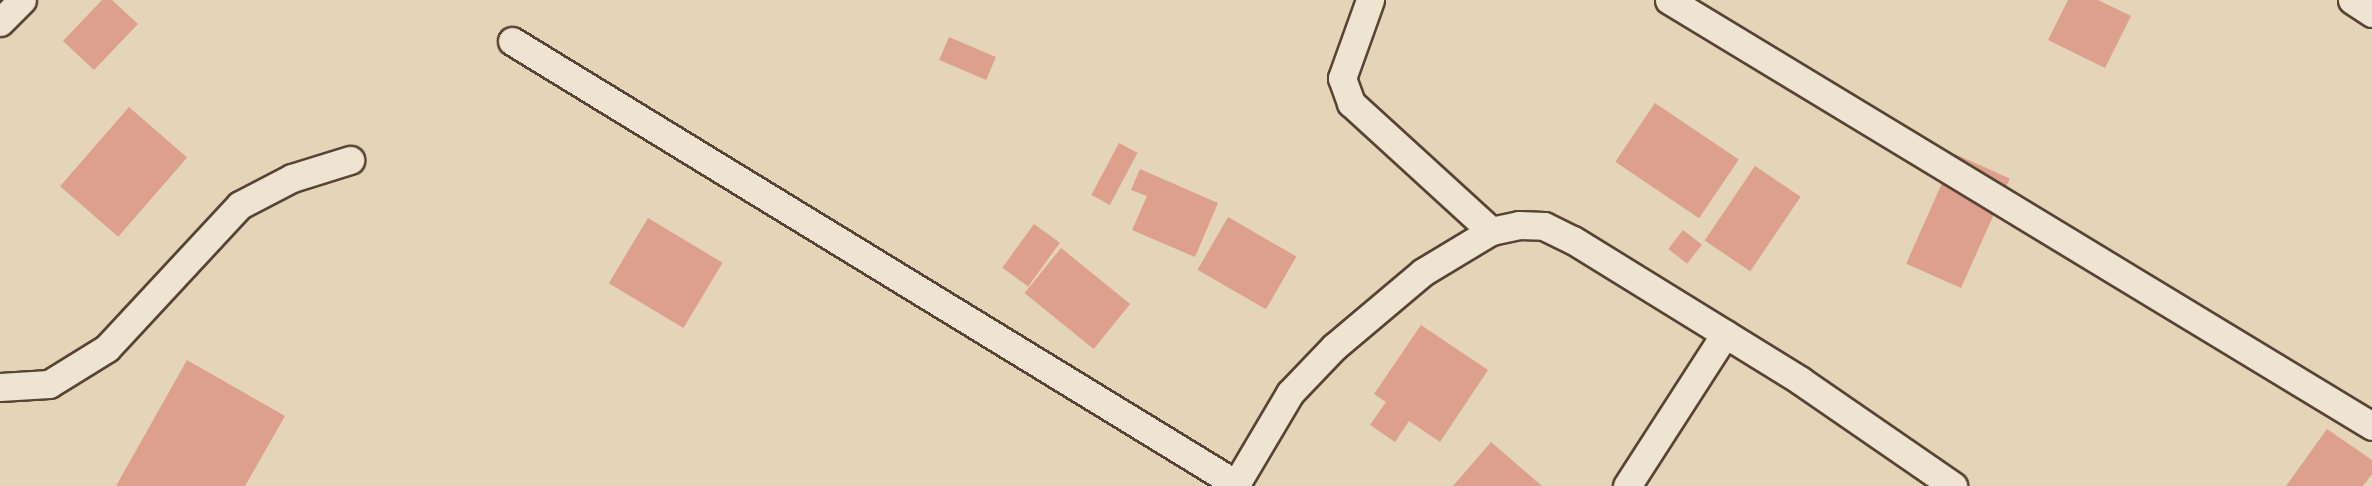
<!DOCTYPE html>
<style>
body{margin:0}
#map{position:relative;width:2372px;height:486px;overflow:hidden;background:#e5d5b8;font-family:"IM FELL French Canon",serif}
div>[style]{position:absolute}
.building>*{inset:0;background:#dca08d;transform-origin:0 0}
.roads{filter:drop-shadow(2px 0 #584434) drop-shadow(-2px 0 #584434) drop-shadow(0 2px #584434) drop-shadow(0 -2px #584434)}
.minor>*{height:27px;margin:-13.5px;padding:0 13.5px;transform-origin:13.5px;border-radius:13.5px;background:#eee4d1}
span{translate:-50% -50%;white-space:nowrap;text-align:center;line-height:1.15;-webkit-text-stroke:5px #eee4d1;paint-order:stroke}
</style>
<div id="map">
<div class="building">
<i style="clip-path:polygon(102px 0,112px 0,138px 24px,94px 70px,63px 41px)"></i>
<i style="clip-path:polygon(2068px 0,2098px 0,2131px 16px,2105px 68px,2048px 40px)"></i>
<i style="left:949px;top:37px;width:51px;height:25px;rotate:23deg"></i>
<i style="left:1655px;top:103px;width:101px;height:71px;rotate:34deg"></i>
<i style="left:129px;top:107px;width:77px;height:105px;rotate:41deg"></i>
<i style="left:1119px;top:143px;width:21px;height:59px;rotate:28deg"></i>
<i style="left:1955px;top:154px;width:60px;height:120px;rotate:24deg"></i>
<i style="left:1755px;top:166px;width:55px;height:90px;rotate:34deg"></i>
<i style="clip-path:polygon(1140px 169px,1218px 203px,1195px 257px,1132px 230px,1147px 196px,1131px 190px)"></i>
<i style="left:1228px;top:217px;width:79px;height:61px;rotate:30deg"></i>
<i style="left:648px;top:218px;width:87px;height:76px;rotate:31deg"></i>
<i style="left:1034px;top:224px;width:32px;height:54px;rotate:36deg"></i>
<i style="left:1683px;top:230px;width:24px;height:24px;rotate:38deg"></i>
<i style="left:1061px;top:248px;width:89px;height:58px;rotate:39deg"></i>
<i style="clip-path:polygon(1421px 325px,1488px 370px,1440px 442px,1409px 421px,1395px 442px,1370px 425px,1386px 402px,1374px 394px)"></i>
<i style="clip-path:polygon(187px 360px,285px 416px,245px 486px,116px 486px)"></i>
<i style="clip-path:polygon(2327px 429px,2372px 460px,2372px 474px,2363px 486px,2286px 486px)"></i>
<i style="clip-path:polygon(1491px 442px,1542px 486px,1453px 486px)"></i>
</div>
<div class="roads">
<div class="minor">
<i style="left:1370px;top:0;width:83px;rotate:109.7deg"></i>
<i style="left:1342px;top:78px;width:27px;rotate:70deg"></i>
<i style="left:1351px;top:103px;width:190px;rotate:42.4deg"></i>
<i style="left:1669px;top:0;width:822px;rotate:31.21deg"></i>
<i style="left:2352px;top:0;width:24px;rotate:33deg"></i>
<i style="left:0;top:22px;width:31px;rotate:-45deg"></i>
<i style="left:512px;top:41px;width:849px;rotate:31.46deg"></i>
<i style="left:0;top:387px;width:49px;rotate:-3.5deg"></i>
<i style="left:49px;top:384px;width:68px;rotate:-31.8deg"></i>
<i style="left:107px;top:348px;width:195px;rotate:-47.1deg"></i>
<i style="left:240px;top:205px;width:59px;rotate:-27.4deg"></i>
<i style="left:292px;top:178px;width:61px;rotate:-17.2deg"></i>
<i style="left:1235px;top:486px;width:108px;rotate:-59.4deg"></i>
<i style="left:1290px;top:393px;width:64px;rotate:-46.3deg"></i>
<i style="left:1334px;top:347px;width:116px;rotate:-40.1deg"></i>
<i style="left:1423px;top:272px;width:79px;rotate:-31.1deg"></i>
<i style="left:1491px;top:231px;width:29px;rotate:-12deg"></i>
<i style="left:1519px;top:225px;width:25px;rotate:2deg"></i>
<i style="left:1544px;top:226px;width:32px;rotate:26deg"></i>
<i style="left:1573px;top:240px;width:268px;rotate:31.7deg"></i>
<i style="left:1801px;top:381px;width:185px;rotate:34.6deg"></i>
<i style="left:1627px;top:486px;width:181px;rotate:-57.2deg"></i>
</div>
</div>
</div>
